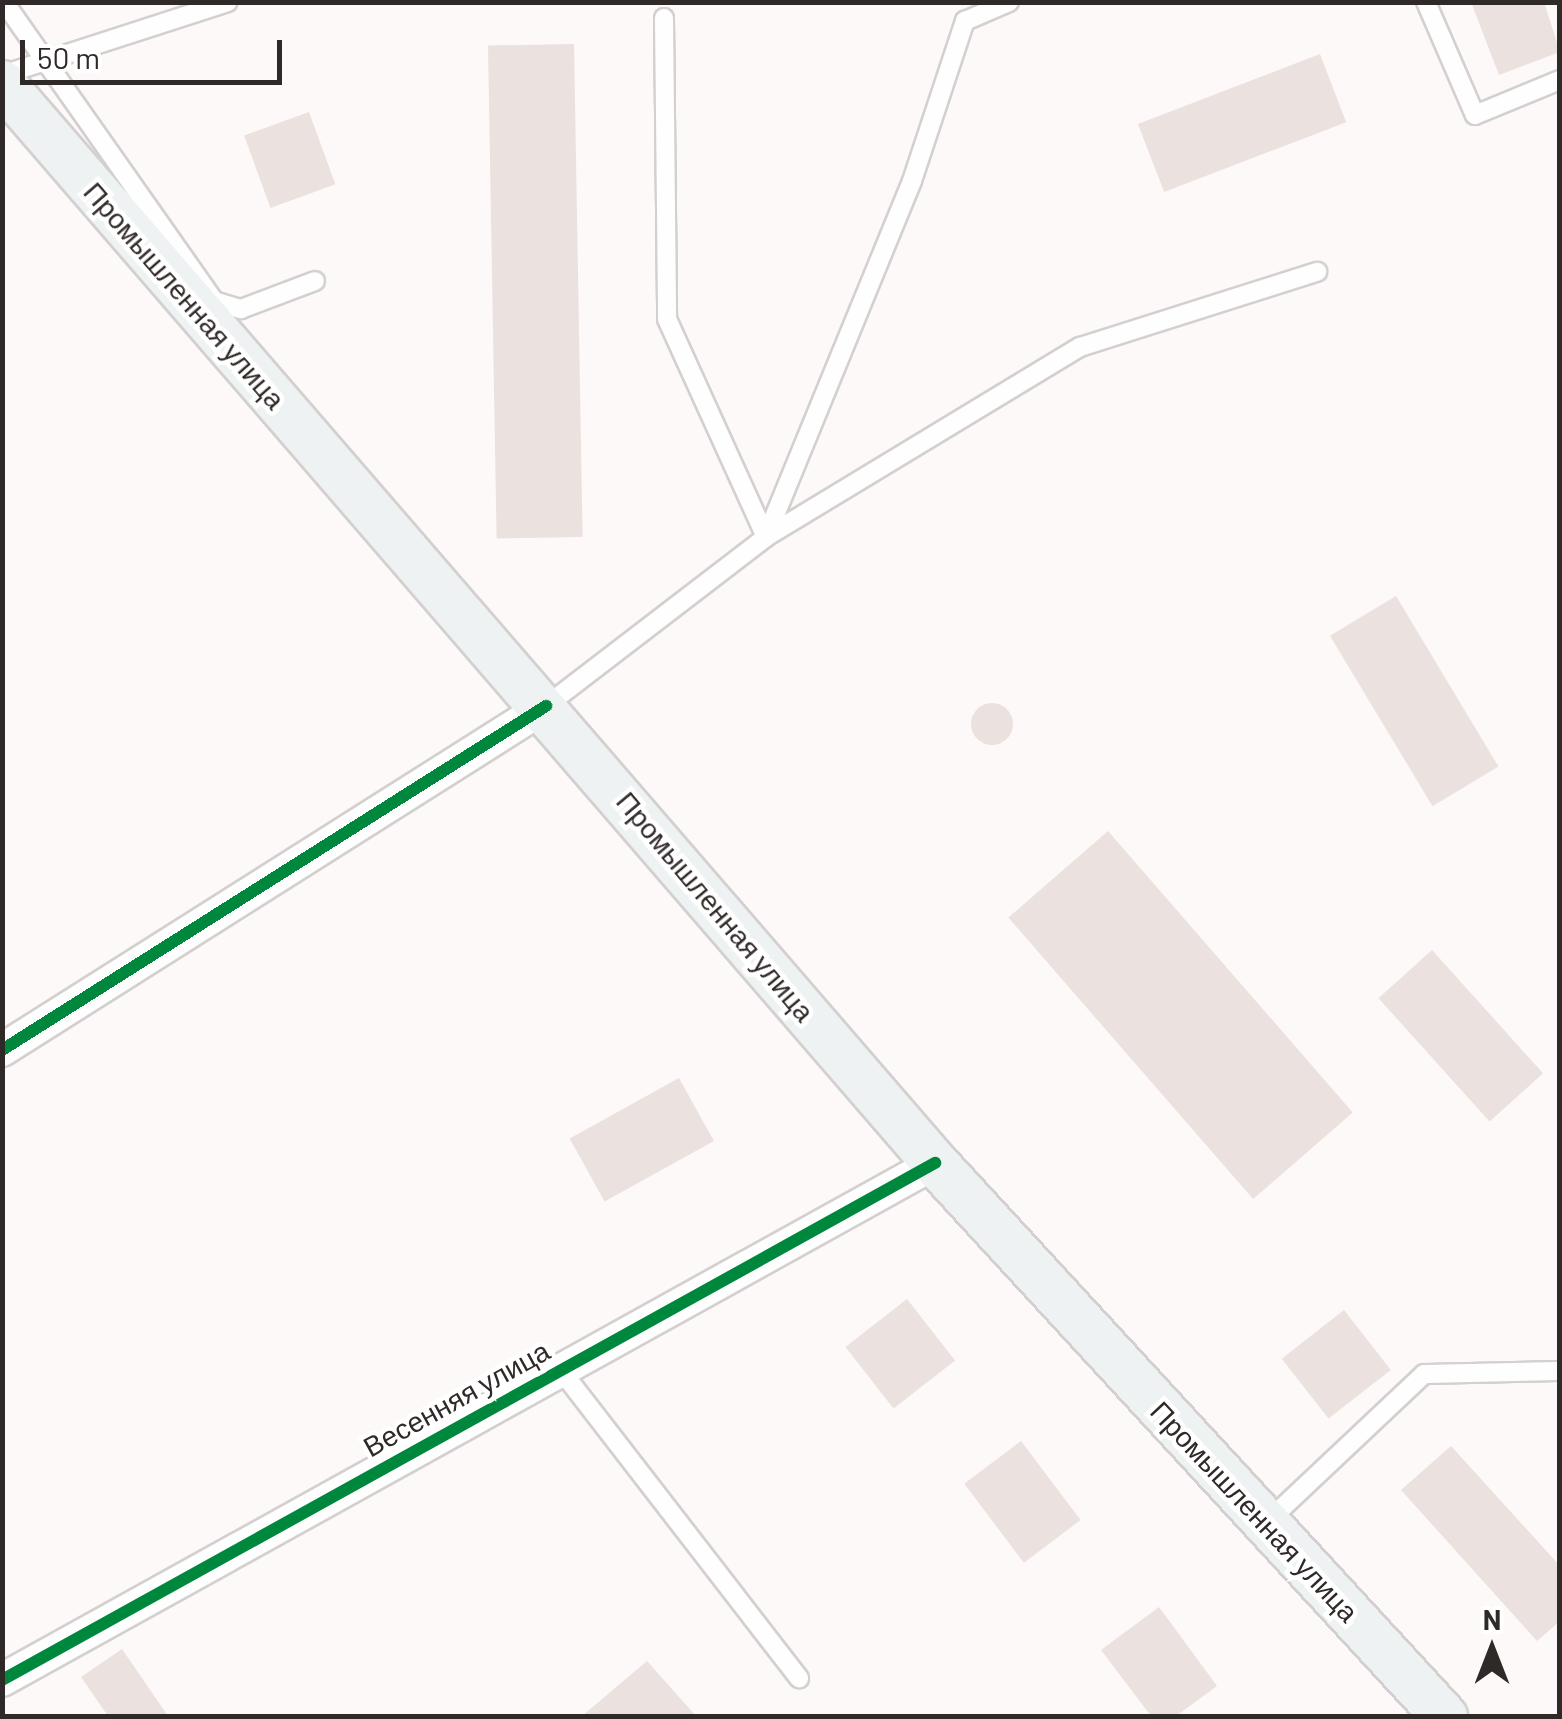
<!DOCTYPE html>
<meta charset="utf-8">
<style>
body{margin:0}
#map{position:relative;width:1562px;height:1719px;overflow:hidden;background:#fcf9f8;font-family:Barlow,sans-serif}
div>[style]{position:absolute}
.building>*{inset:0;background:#ebe1df;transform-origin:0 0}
.round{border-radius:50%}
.roads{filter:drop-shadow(2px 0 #d3d0cf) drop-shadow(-2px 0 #d3d0cf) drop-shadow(0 2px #d3d0cf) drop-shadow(0 -2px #d3d0cf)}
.lane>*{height:18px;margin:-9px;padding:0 9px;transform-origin:9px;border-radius:9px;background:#fffefe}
.street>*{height:32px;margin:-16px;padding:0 16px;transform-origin:16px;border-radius:16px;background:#fffefe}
.secondary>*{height:45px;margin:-22.5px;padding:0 22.5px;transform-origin:22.5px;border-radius:22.5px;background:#eef2f3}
.cycleway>*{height:12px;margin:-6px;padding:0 6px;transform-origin:6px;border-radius:6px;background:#00873e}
span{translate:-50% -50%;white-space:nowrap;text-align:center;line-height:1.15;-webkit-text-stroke:9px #fff;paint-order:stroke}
.street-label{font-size:28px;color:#2f2a28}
.frame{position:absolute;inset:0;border:5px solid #2f2a28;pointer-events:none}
.north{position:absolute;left:1442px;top:1599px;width:100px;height:100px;-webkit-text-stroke:8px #fff;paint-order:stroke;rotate:0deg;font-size:28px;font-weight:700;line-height:40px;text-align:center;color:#2f2a28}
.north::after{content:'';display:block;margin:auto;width:35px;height:45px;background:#2f2a28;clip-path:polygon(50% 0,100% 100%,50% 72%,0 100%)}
.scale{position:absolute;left:20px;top:40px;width:262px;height:45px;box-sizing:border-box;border:5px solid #2f2a28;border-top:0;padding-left:12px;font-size:30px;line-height:35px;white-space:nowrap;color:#2f2a28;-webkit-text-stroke:8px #fff;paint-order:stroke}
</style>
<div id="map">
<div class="building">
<i style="clip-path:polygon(1471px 2px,1544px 2px,1560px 52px,1499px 75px)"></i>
<i style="left:574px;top:44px;width:493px;height:86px;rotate:89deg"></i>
<i style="left:1320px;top:54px;width:73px;height:195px;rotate:69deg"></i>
<i style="left:309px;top:112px;width:77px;height:69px;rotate:70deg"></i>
<i style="left:1396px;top:596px;width:199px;height:77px;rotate:59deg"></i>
<i class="round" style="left:971px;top:703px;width:42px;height:42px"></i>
<i style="left:1108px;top:831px;width:373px;height:132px;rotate:49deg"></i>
<i style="left:1432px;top:950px;width:166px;height:72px;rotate:48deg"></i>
<i style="left:679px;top:1078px;width:72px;height:125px;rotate:61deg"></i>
<i style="left:907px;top:1299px;width:78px;height:78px;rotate:52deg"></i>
<i style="left:1344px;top:1310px;width:76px;height:79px;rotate:52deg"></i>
<i style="left:1021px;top:1441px;width:99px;height:71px;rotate:53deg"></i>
<i style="clip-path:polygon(1451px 1446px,1560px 1566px,1560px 1621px,1537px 1641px,1401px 1490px)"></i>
<i style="clip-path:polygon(1159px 1607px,1217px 1686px,1176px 1716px,1151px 1716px,1101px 1650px)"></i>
<i style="clip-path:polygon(122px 1649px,168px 1716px,108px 1716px,81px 1677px)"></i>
<i style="clip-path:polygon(647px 1661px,696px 1716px,582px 1716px)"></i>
</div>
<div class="roads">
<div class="lane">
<i style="left:4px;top:2px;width:365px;rotate:54.9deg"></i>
<i style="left:214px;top:301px;width:28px;rotate:17deg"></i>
<i style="left:241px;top:309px;width:79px;rotate:-20.7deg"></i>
<i style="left:1426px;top:2px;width:123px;rotate:66.6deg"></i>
<i style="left:1475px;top:115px;width:92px;rotate:-22.4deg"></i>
<i style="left:664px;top:18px;width:301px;rotate:89.4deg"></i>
<i style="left:667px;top:319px;width:239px;rotate:65.6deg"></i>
<i style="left:2px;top:75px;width:237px;rotate:-17.9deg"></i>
<i style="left:766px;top:537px;width:385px;rotate:-67.7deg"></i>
<i style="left:912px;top:181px;width:169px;rotate:-71.7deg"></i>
<i style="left:965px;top:21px;width:48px;rotate:-23.4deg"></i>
<i style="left:546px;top:706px;width:277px;rotate:-37.5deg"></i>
<i style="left:766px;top:537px;width:367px;rotate:-31.2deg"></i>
<i style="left:1080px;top:347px;width:249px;rotate:-17.6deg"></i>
<i style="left:560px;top:1369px;width:391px;rotate:52.3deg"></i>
<i style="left:1266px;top:1523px;width:217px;rotate:-43.3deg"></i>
<i style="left:1424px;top:1374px;width:136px;rotate:-1.3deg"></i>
</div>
<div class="street">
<i style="left:2px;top:1050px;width:644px;rotate:-32.31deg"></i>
<i style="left:2px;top:1680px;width:1067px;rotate:-28.99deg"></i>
</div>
<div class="secondary">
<i style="left:2px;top:83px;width:1427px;rotate:49.18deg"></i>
<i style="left:935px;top:1163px;width:752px;rotate:47.37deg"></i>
</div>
</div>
<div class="cycleway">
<i style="left:2px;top:1050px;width:644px;rotate:-32.31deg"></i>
<i style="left:2px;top:1680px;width:1067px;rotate:-28.99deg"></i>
</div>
<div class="street-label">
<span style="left:185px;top:295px;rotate:49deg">Промышленная улица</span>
<span style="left:716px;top:906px;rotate:50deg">Промышленная улица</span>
<span style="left:456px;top:1398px;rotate:-29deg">Весенняя улица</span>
<span style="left:1255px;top:1511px;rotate:47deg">Промышленная улица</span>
</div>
<div class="frame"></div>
<div class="north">N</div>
<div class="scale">50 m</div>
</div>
